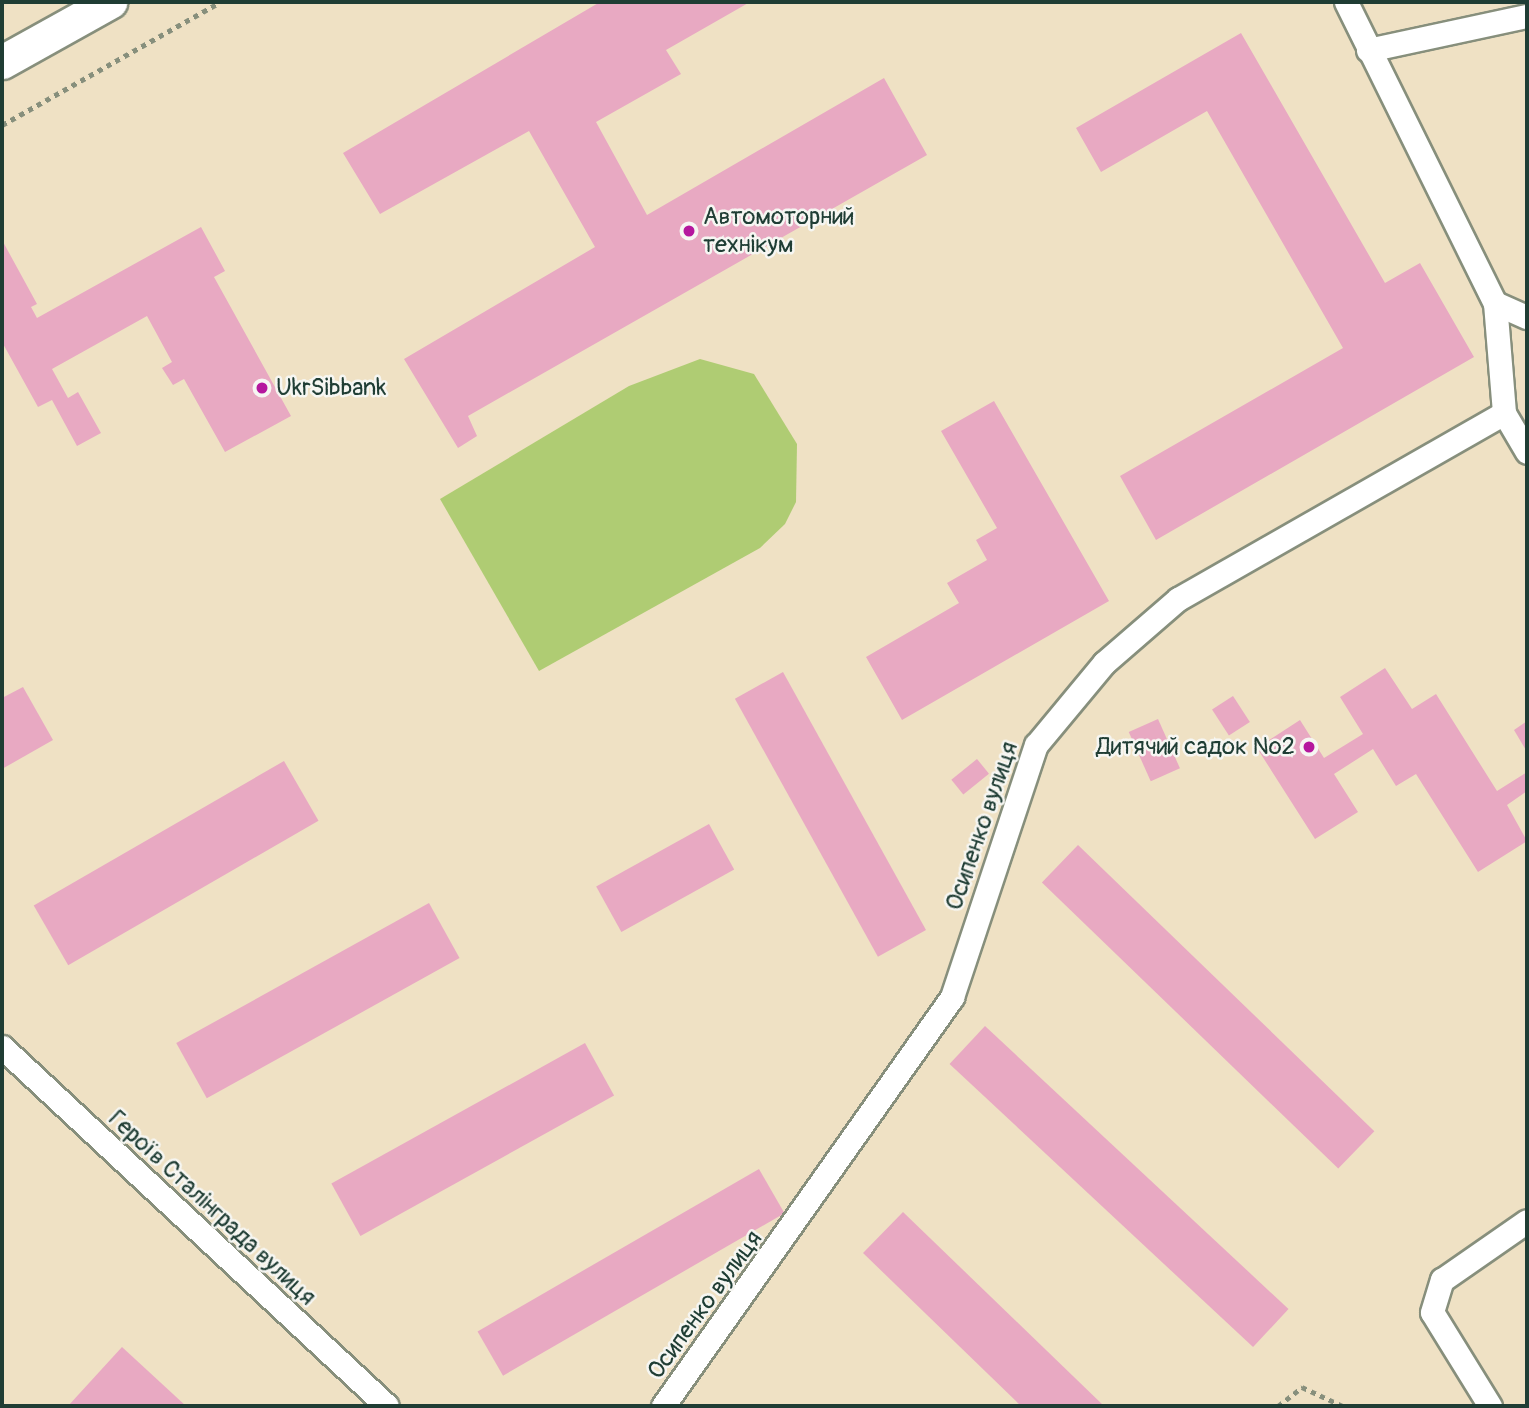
<!DOCTYPE html>
<meta charset="utf-8">
<style>
body{margin:0}
#map{position:relative;width:1529px;height:1408px;overflow:hidden;background:#efe1c4;font-family:Pangolin,sans-serif}
div>[style]{position:absolute}
.green>*{inset:0;background:#afcc73}
.building>*{inset:0;background:#e8a9c2;transform-origin:0 0}
.path>*{height:4.5px;margin-top:-2.25px;transform-origin:0;background:repeating-linear-gradient(90deg,#878f7c 0 5px,transparent 0 10px)}
.roads{filter:drop-shadow(2px 0 #878f7c) drop-shadow(-2px 0 #878f7c) drop-shadow(0 2px #878f7c) drop-shadow(0 -2px #878f7c)}
.minor>*{height:23px;margin:-11.5px;padding:0 11.5px;transform-origin:11.5px;border-radius:11.5px;background:#fff}
.secondary>*{height:33px;margin:-16.5px;padding:0 16.5px;transform-origin:16.5px;border-radius:16.5px;background:#fff}
.dots>*{width:19px;height:19px;translate:-50% -50%;box-sizing:border-box;border:4px solid #f6f6f2;border-radius:50%}
span{translate:-50% -50%;white-space:nowrap;text-align:center;line-height:1.15;-webkit-text-stroke:5px #f6f6f2;paint-order:stroke}
.poi-label{font-size:24px;color:#1f3d34}
.left{translate:0 -50%;text-align:left}
.right{translate:-100% -50%;text-align:right}
.street-label{font-size:24px;color:#1f3d34}
.frame{position:absolute;inset:0;border:4px solid #1f3d34;pointer-events:none}
</style>
<div id="map">
<div class="green">
<i style="clip-path:polygon(700px 359px,754px 374px,797px 444px,796px 502px,785px 524px,760px 548px,539px 671px,440px 499px,629px 386px)"></i>
</div>
<div class="building">
<i style="clip-path:polygon(600px 2px,750px 2px,666px 50px,681px 74px,596px 122px,647px 215px,884px 78px,927px 155px,468px 416px,477px 436px,458px 448px,404px 359px,595px 247px,529px 131px,380px 214px,343px 153px)"></i>
<i style="clip-path:polygon(1241px 33px,1385px 283px,1420px 263px,1474px 357px,1156px 540px,1120px 476px,1343px 348px,1207px 111px,1101px 172px,1076px 128px)"></i>
<i style="clip-path:polygon(201px 227px,225px 271px,214px 277px,291px 416px,225px 452px,184px 379px,173px 385px,162px 368px,172px 362px,147px 316px,52px 369px,68px 398px,78px 392px,101px 433px,77px 446px,52px 400px,38px 407px,2px 342px,2px 240px,37px 304px,31px 307px,37px 318px)"></i>
<i style="clip-path:polygon(994px 401px,1109px 601px,902px 720px,866px 657px,959px 603px,947px 583px,987px 560px,976px 540px,997px 528px,941px 431px)"></i>
<i style="clip-path:polygon(1385px 668px,1412px 709px,1436px 694px,1497px 791px,1527px 772px,1527px 791px,1507px 805px,1527px 841px,1478px 872px,1416px 774px,1396px 786px,1373px 749px,1334px 774px,1358px 812px,1315px 839px,1257px 748px,1300px 720px,1324px 758px,1363px 734px,1340px 697px)"></i>
<i style="left:783px;top:672px;width:295px;height:55px;rotate:61deg"></i>
<i style="clip-path:polygon(23px 687px,53px 740px,2px 769px,2px 698px)"></i>
<i style="left:1233px;top:696px;width:31px;height:25px;rotate:57deg"></i>
<i style="left:1158px;top:719px;width:54px;height:32px;rotate:66deg"></i>
<i style="clip-path:polygon(1527px 721px,1527px 752px,1514px 730px)"></i>
<i style="left:977px;top:759px;width:19px;height:33px;rotate:51deg"></i>
<i style="left:284px;top:761px;width:69px;height:289px;rotate:60deg"></i>
<i style="left:709px;top:824px;width:52px;height:129px;rotate:61deg"></i>
<i style="left:1078px;top:845px;width:412px;height:52px;rotate:44deg"></i>
<i style="left:429px;top:903px;width:63px;height:289px;rotate:61deg"></i>
<i style="left:985px;top:1026px;width:415px;height:52px;rotate:43deg"></i>
<i style="left:585px;top:1043px;width:60px;height:290px;rotate:61deg"></i>
<i style="left:759px;top:1169px;width:51px;height:325px;rotate:60deg"></i>
<i style="clip-path:polygon(903px 1212px,1104px 1406px,1021px 1406px,863px 1253px)"></i>
<i style="clip-path:polygon(122px 1347px,186px 1406px,68px 1406px)"></i>
</div>
<div class="path">
<i style="left:2px;top:125px;width:250px;rotate:-29.4deg"></i>
<i style="left:1278px;top:1406px;width:31px;rotate:-38deg"></i>
<i style="left:1302px;top:1387px;width:45px;rotate:24.9deg"></i>
</div>
<div class="roads">
<div class="minor">
<i style="left:1346px;top:2px;width:336px;rotate:63.7deg"></i>
<i style="left:1495px;top:303px;width:35px;rotate:24deg"></i>
<i style="left:1368px;top:50px;width:163px;rotate:-12.1deg"></i>
<i style="left:1495px;top:303px;width:110px;rotate:85.3deg"></i>
<i style="left:1504px;top:413px;width:45px;rotate:59.5deg"></i>
<i style="left:2px;top:1047px;width:526px;rotate:43deg"></i>
<i style="left:663px;top:1406px;width:501px;rotate:-54.75deg"></i>
<i style="left:952px;top:997px;width:266px;rotate:-71.6deg"></i>
<i style="left:1036px;top:745px;width:107px;rotate:-50.3deg"></i>
<i style="left:1104px;top:663px;width:98px;rotate:-40.9deg"></i>
<i style="left:1178px;top:599px;width:375px;rotate:-29.7deg"></i>
<i style="left:1490px;top:1406px;width:110px;rotate:-121.7deg"></i>
<i style="left:1432px;top:1312px;width:34px;rotate:-73deg"></i>
<i style="left:1442px;top:1280px;width:103px;rotate:-34.8deg"></i>
</div>
<div class="secondary">
<i style="left:2px;top:62px;width:124px;rotate:-29.1deg"></i>
</div>
</div>
<div class="dots">
<i style="left:689px;top:231px;background:#b5179e"></i>
<i style="left:262px;top:388px;background:#b5179e"></i>
<i style="left:1309px;top:747px;background:#b5179e"></i>
</div>
<div class="poi-label">
<span class="left" style="left:703px;top:231px">Автомоторний<br>технікум</span>
<span class="left" style="left:276px;top:388px">UkrSibbank</span>
<span class="right" style="left:1295px;top:747px">Дитячий садок №2</span>
</div>
<div class="street-label">
<span style="left:982px;top:826px;rotate:-71deg">Осипенко вулиця</span>
<span style="left:212px;top:1208px;rotate:43deg">Героїв Сталінграда вулиця</span>
<span style="left:705px;top:1305px;rotate:-54deg">Осипенко вулиця</span>
</div>
<div class="frame"></div>
</div>
